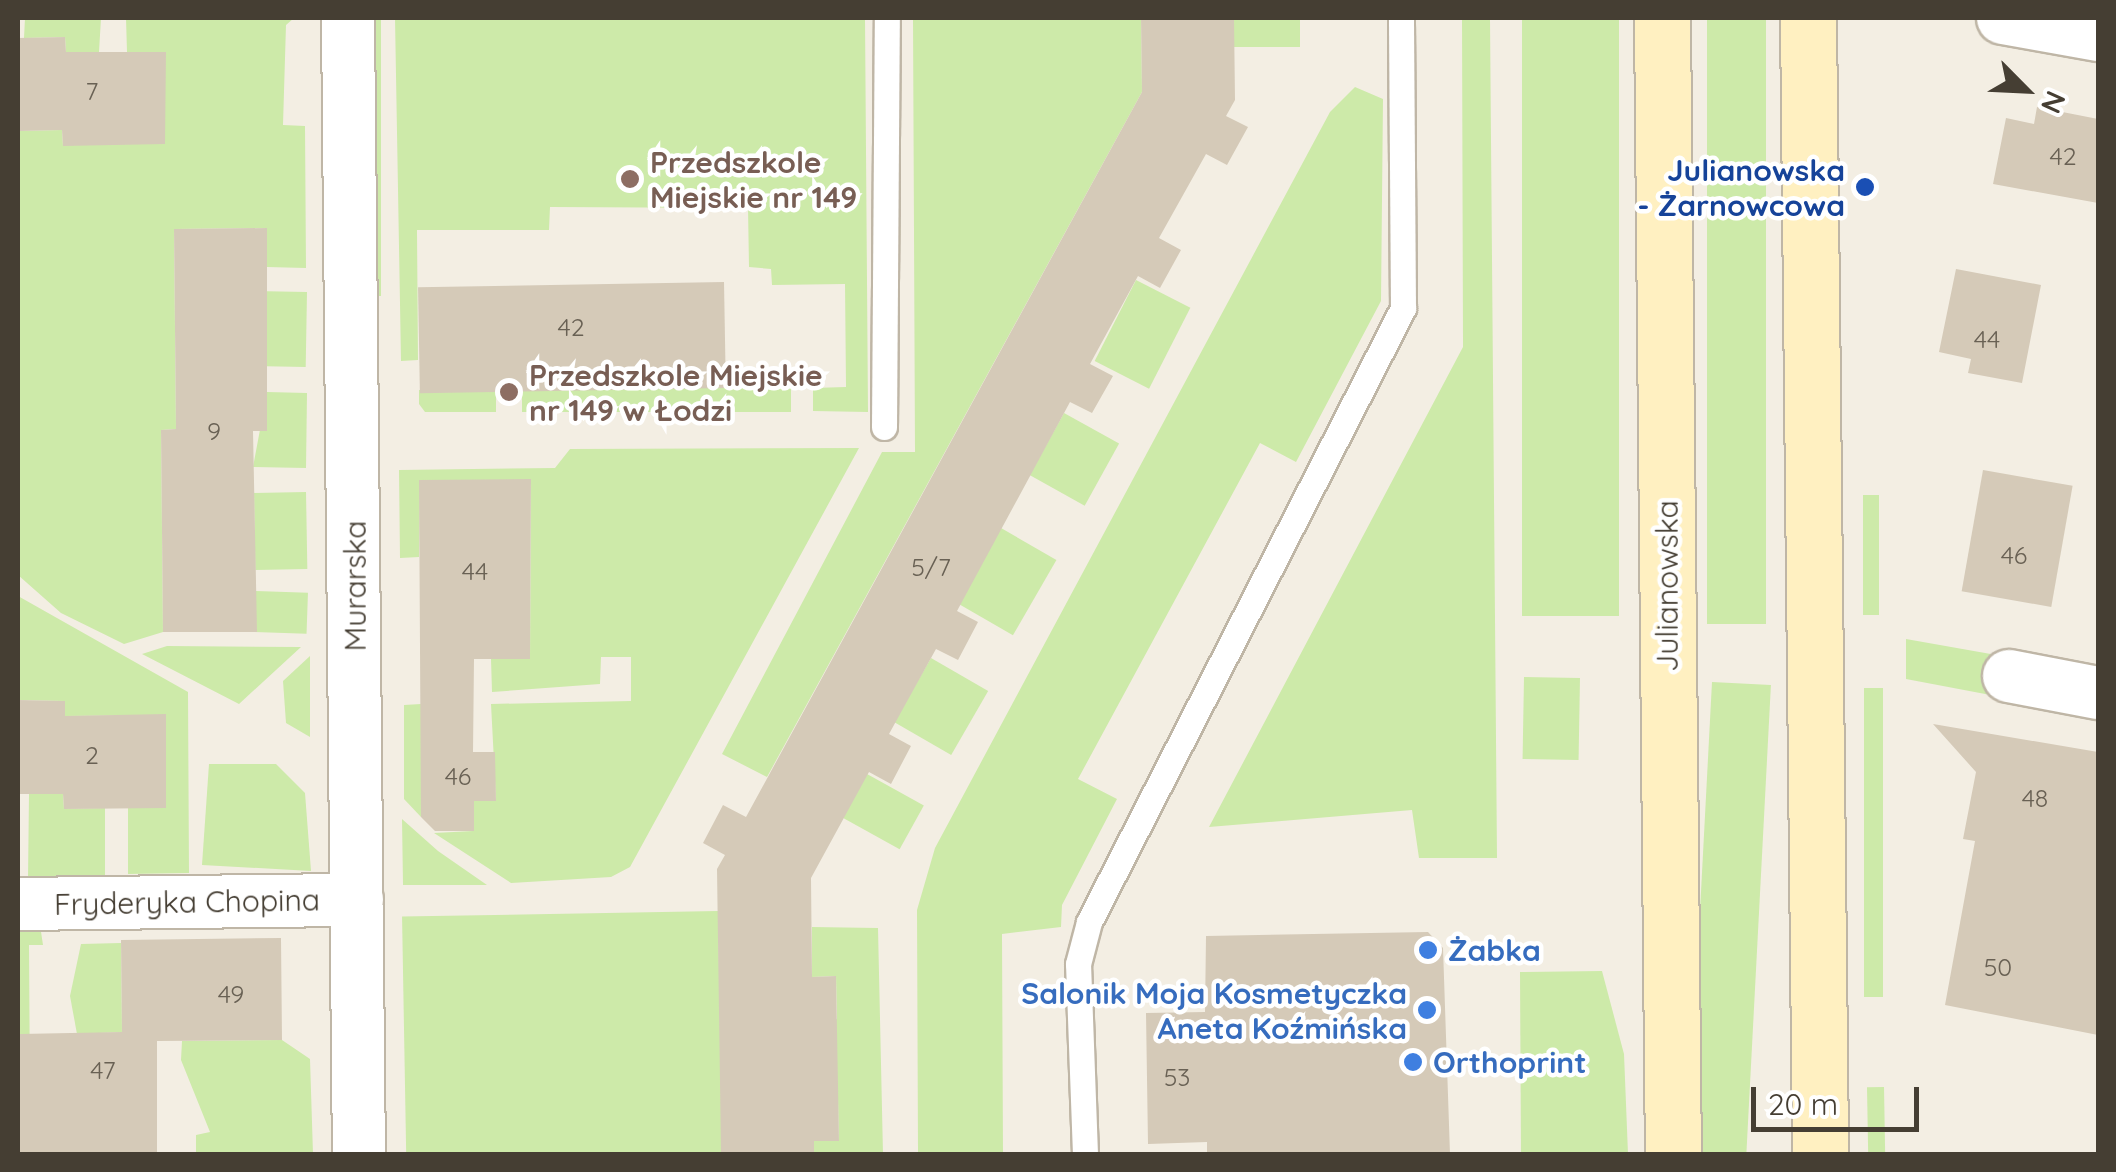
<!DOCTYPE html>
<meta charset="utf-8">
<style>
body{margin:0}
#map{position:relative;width:2116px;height:1172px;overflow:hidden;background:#f3eee3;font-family:Quicksand,sans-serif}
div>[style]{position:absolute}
.green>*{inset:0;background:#cdeaa9;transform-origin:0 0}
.building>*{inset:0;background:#d5cab8;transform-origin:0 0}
.roads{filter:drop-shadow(2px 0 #bfb6a6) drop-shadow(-2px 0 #bfb6a6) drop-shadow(0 2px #bfb6a6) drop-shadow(0 -2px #bfb6a6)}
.lane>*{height:25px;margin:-12.5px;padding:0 12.5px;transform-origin:12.5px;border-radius:12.5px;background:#fff}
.street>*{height:52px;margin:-26px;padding:0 26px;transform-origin:26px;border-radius:26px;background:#fff}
.secondary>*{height:55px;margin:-27.5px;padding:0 27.5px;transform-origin:27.5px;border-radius:27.5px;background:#fff0c1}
.dots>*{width:28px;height:28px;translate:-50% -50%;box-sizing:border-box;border:5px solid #fff;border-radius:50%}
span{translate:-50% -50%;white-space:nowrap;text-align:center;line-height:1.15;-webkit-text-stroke:9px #fff;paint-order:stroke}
.number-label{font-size:25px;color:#696154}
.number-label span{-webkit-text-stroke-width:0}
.education-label{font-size:30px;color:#785e54;font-weight:700}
.left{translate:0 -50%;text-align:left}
.transit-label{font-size:30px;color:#164399;font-weight:700}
.right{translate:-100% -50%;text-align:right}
.street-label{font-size:30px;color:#453e33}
.shop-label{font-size:30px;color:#366cbe;font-weight:700}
.frame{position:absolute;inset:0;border:20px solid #453e33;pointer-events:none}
.north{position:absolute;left:1976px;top:40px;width:100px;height:100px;-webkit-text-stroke:8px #fff;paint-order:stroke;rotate:114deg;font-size:28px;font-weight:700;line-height:40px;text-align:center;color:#453e33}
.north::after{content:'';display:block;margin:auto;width:35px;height:45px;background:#453e33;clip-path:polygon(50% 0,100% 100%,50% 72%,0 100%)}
.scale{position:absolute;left:1751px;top:1087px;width:168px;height:45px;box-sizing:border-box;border:5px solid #453e33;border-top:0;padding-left:12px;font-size:30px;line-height:35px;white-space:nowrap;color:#453e33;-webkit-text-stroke:8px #fff;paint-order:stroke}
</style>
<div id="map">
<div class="green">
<i style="clip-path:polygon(25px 18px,101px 18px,99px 52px,66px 52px,65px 37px,24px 38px)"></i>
<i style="clip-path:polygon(126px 18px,294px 18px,286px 25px,283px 125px,305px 126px,306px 268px,267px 267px,267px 228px,174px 229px,176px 429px,161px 430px,163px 632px,124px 644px,61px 613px,18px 575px,18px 131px,62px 130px,63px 146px,163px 52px,127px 52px)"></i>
<i style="left:368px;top:18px;width:13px;height:278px"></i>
<i style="clip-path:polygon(395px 18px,865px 18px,868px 412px,813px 411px,813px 388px,846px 387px,845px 284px,772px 285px,771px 269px,749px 267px,748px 208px,550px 207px,549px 230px,417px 230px,418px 360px,401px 361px)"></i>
<i style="clip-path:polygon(913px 18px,1141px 18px,1142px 92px,767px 777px,722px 754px,882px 452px,915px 452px)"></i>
<i style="left:1234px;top:18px;width:66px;height:29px"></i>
<i style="clip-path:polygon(1462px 18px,1490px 18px,1497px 858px,1419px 858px,1412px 810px,1209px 827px,1463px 347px)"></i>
<i style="left:1522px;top:18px;width:97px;height:598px"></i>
<i style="left:1707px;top:18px;width:59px;height:606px"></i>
<i style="clip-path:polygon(1355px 87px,1383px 99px,1381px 301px,1296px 462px,1260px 443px,1078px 779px,1117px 799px,1062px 905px,1061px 927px,1002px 934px,1003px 1154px,918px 1154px,917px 910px,935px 848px,1330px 112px)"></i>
<i style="left:1136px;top:280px;width:61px;height:91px;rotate:27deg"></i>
<i style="left:307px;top:292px;width:75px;height:40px;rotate:91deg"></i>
<i style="left:791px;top:388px;width:24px;height:269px;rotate:90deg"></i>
<i style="clip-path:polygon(496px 389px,496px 412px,425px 412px,419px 404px,419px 390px)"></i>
<i style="clip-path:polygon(267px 392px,307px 393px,306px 468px,253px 467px)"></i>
<i style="left:1064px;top:413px;width:63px;height:71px;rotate:29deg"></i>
<i style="clip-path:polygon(859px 448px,630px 867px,611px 877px,511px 883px,434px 833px,473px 831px,474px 801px,496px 800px,491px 704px,631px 701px,631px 657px,601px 657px,600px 684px,492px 692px,491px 659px,530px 658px,531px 480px,420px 480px,419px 557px,400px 558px,399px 470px,555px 468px,570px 449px)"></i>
<i style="left:306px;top:492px;width:77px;height:52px;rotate:89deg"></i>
<i style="left:1879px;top:495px;width:120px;height:16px;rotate:90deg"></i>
<i style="left:1001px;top:528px;width:64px;height:87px;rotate:30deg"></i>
<i style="left:256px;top:591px;width:52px;height:41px;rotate:2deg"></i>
<i style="clip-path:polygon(18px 596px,188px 692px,189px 873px,128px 874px,128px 808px,165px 808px,166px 715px,65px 716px,64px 701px,18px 700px)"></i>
<i style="clip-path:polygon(1906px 639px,2002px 656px,2001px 697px,1906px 679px)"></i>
<i style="clip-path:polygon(167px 646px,300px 647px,301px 647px,239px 704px,142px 654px)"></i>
<i style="clip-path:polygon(310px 656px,310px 737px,286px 723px,283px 681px)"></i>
<i style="left:931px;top:658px;width:66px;height:74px;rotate:30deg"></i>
<i style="left:1524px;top:677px;width:56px;height:82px;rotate:1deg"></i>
<i style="left:1712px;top:682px;width:59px;height:472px;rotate:3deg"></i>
<i style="left:1864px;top:688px;width:19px;height:309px"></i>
<i style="clip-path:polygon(421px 704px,421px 817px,404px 799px,404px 705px)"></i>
<i style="clip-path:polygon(209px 764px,276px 764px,305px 793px,311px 871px,202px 865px)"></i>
<i style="left:867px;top:774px;width:65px;height:50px;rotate:29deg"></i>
<i style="clip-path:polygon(29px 794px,63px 794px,64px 809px,105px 808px,105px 875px,28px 878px)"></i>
<i style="clip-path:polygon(402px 819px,438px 851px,487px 885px,403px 885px)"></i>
<i style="left:718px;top:911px;width:243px;height:316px;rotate:89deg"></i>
<i style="clip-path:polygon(18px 923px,40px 925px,43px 945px,29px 945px,30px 1097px,19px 1097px,18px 1109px)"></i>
<i style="clip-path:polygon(812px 927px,878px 928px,883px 1154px,814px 1154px,814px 1141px,839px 1140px,838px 1099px,813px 1020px,837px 1019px,836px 976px,812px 977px)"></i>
<i style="clip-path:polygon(121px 943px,122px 1032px,77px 1034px,70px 996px,81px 944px)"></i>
<i style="clip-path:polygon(1602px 971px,1624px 1054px,1628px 1154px,1521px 1154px,1520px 972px)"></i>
<i style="clip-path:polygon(282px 1040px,310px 1059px,313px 1154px,196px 1154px,196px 1135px,210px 1132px,181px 1060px,182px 1041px)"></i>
<i style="left:1884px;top:1087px;width:67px;height:17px;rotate:89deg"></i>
</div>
<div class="building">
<i style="clip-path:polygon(1141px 18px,1234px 18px,1235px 100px,1226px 116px,1248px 127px,1227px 165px,1206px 154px,1159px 238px,1181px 250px,1160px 288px,1138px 276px,1090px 364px,1113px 376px,1092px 413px,1070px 402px,957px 611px,978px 622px,958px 660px,936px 649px,889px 734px,911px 746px,891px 784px,869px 772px,811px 878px,812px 977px,836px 976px,839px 1141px,814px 1141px,814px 1154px,721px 1154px,717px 869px,725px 855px,703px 843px,723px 805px,746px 817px,1142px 92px)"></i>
<i style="clip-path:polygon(65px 37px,66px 52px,166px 52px,165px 144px,63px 146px,62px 130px,18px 131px,18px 38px)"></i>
<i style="clip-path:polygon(2037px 107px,2098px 119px,2098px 203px,1993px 184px,2006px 118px,2034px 124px)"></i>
<i style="clip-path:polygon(267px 228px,267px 431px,253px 431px,257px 632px,163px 632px,161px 430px,176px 429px,174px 229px)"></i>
<i style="clip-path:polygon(1956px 269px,2041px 285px,2022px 383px,1968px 373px,1971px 359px,1939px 352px)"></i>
<i style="left:724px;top:282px;width:106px;height:306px;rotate:89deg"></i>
<i style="left:1983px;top:470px;width:91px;height:123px;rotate:10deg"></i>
<i style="clip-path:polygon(531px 479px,530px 659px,474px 659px,473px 752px,495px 752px,496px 801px,474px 801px,474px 831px,435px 831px,421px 817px,419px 480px)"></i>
<i style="clip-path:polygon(18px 700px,65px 701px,65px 716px,166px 714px,166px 808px,64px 809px,63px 794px,18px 794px)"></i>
<i style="clip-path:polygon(1933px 724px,2098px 752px,2098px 1035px,1945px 1005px,1975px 841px,1963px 839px,1976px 772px)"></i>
<i style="clip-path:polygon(1428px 932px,1443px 948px,1450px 1154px,1207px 1154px,1207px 1142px,1148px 1144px,1146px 1013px,1205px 1012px,1206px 936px)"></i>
<i style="clip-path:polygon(281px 938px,282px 1040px,157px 1041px,157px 1154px,18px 1154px,20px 1034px,122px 1032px,121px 940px)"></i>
</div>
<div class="roads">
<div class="lane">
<i style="left:884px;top:427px;width:409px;rotate:-89.6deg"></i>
<i style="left:1085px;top:1154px;width:190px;rotate:-92.1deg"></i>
<i style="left:1078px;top:964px;width:43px;rotate:-75.3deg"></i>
<i style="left:1089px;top:922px;width:690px;rotate:-62.91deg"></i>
<i style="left:1403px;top:308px;width:290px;rotate:-90.4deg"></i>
</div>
<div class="street">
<i style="left:348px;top:18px;width:1136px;rotate:89.45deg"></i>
<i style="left:2003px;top:18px;width:97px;rotate:10.1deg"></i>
<i style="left:2009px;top:676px;width:91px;rotate:10.8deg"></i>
<i style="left:18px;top:904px;width:339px;rotate:-0.7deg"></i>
</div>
<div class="secondary">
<i style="left:1662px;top:18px;width:1136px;rotate:89.45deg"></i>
<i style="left:1808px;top:18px;width:1136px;rotate:89.39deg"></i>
</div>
</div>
<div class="dots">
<i style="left:630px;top:179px;background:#8d6e63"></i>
<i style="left:1865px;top:187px;background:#1a4fb4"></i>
<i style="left:509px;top:392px;background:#8d6e63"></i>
<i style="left:1428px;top:950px;background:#3f7fe0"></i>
<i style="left:1427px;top:1010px;background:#3f7fe0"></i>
<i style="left:1413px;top:1062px;background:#3f7fe0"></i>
</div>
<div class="number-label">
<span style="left:92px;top:91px">7</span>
<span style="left:2063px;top:156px">42</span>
<span style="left:571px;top:327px">42</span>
<span style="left:1987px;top:339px">44</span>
<span style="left:214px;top:431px">9</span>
<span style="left:2014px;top:555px">46</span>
<span style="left:931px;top:567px">5/7</span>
<span style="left:475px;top:571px">44</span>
<span style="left:92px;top:755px">2</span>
<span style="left:458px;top:776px">46</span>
<span style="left:2035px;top:798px">48</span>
<span style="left:1998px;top:967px">50</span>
<span style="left:231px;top:994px">49</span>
<span style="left:103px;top:1070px">47</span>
<span style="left:1177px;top:1077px">53</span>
</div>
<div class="education-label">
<span class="left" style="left:650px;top:179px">Przedszkole<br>Miejskie nr 149</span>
<span class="left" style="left:529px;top:392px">Przedszkole Miejskie<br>nr 149 w Łodzi</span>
</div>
<div class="transit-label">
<span class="right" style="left:1845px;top:187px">Julianowska<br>- Żarnowcowa</span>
</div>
<div class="street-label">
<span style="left:355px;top:586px;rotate:-90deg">Murarska</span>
<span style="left:1667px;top:586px;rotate:-90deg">Julianowska</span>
<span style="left:187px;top:902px;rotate:-1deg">Fryderyka Chopina</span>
</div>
<div class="shop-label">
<span class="left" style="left:1448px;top:950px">Żabka</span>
<span class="right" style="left:1407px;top:1010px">Salonik Moja Kosmetyczka<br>Aneta Koźmińska</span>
<span class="left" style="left:1433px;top:1062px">Orthoprint</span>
</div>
<div class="frame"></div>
<div class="north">N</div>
<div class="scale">20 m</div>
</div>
